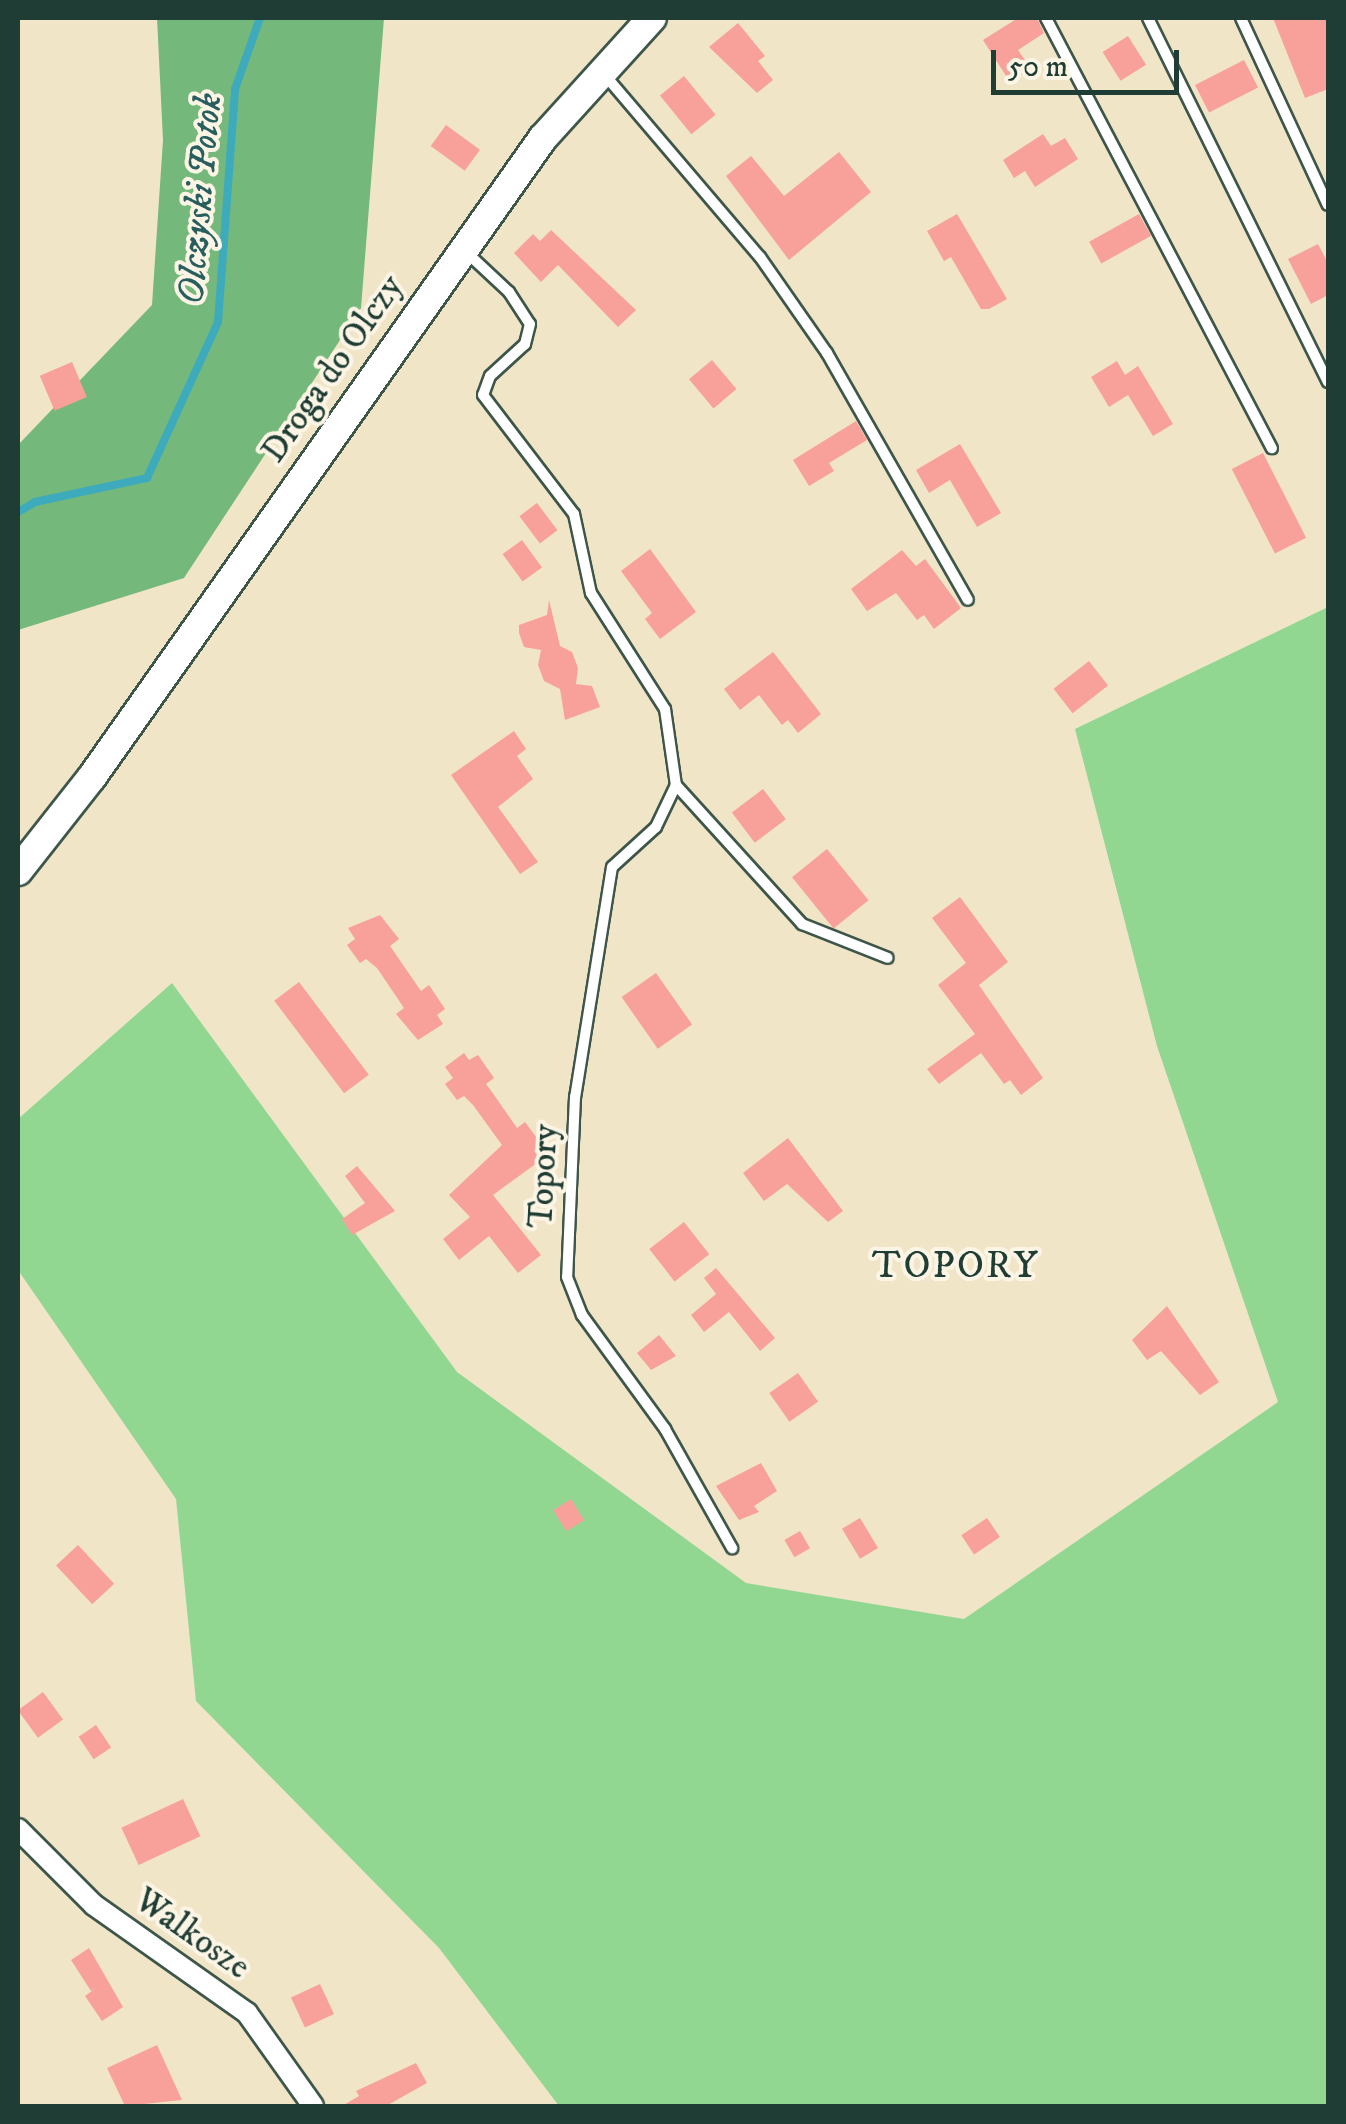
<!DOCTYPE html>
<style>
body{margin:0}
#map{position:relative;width:1346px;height:2124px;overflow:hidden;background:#f1e5c8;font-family:"IM FELL DW Pica",serif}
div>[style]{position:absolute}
.green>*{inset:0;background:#92d791}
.forest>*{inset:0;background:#75b87b}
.stream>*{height:8px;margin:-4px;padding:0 4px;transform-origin:4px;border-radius:4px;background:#3eabbd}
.building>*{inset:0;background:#f8a09a;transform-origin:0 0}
.roads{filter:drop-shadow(2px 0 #3e564a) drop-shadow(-2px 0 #3e564a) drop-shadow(0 2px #3e564a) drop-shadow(0 -2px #3e564a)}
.lane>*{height:10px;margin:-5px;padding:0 5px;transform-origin:5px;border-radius:5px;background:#fff}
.street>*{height:20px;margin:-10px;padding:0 10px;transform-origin:10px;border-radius:10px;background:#fff}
.secondary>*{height:28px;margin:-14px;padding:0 14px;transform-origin:14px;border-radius:14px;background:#fff}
span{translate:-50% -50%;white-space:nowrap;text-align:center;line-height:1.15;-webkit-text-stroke:8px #fcf5e5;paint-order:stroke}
.street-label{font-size:35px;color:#1f3d34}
.water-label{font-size:38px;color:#285e5d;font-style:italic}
.neighbourhood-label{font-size:38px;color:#1f3d34;letter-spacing:2.5px}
.frame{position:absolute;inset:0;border:20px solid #1f3d34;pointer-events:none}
.scale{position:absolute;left:991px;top:50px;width:188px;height:45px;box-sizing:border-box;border:5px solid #1f3d34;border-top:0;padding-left:12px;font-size:30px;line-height:35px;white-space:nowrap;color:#1f3d34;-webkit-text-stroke:8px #fcf5e5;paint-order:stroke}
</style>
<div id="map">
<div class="green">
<i style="clip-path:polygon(1328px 607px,1328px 2106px,559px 2106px,439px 1948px,196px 1701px,176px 1499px,18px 1270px,18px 1119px,172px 983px,457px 1372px,746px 1583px,964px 1619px,1278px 1402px,1157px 1046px,1075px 729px)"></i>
</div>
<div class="forest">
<i style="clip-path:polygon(157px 18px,384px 18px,361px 308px,184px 578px,18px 630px,18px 445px,152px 305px,163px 140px)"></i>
</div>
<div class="stream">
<i style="left:18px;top:512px;width:20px;rotate:-30deg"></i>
<i style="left:35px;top:502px;width:115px;rotate:-12.1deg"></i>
<i style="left:147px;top:478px;width:171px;rotate:-65.5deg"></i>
<i style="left:218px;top:322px;width:234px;rotate:-85.8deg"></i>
<i style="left:235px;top:89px;width:75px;rotate:-70.6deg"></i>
</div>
<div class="building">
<i style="clip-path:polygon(1018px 18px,1037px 18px,1044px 33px,1018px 50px,1031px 69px,1010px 82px,983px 40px)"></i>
<i style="clip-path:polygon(1273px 18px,1328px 18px,1328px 89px,1305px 98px)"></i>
<i style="clip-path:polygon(738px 23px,765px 56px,758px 61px,773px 80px,757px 93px,709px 47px)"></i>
<i style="left:1128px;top:36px;width:34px;height:30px;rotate:58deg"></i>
<i style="left:1244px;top:60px;width:31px;height:55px;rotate:63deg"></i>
<i style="left:684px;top:76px;width:50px;height:31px;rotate:51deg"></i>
<i style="left:446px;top:125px;width:42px;height:26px;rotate:36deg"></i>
<i style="clip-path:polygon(1043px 134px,1051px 146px,1065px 138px,1078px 159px,1035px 187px,1025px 171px,1014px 178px,1003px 160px)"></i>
<i style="clip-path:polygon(839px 152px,871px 192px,789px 260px,726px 176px,751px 156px,784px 196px)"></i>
<i style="clip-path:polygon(957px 214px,1007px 299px,989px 309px,981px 309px,951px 257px,944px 261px,927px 231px)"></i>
<i style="left:1139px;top:214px;width:25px;height:57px;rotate:61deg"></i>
<i style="clip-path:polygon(551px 230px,636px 310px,618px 327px,558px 265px,541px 282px,514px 253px,533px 234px,540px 241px)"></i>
<i style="clip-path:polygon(1318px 244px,1328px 263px,1328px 295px,1311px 304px,1288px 259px)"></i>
<i style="left:712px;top:360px;width:38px;height:30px;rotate:50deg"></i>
<i style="clip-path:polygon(1117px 361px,1125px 375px,1138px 366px,1173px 424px,1153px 436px,1128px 395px,1109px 407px,1091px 377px)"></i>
<i style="left:72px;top:362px;width:38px;height:35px;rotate:67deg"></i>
<i style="clip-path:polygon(856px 421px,867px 440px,829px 463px,834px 471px,809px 486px,793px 460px)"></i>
<i style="clip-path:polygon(960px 444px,1001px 513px,977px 527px,950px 480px,929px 493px,916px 470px)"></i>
<i style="left:1263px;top:453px;width:95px;height:35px;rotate:63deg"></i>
<i style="left:537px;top:503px;width:34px;height:22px;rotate:53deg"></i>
<i style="left:522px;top:540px;width:34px;height:24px;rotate:54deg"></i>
<i style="clip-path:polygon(650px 549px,696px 612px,660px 639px,645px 619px,652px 613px,621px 571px)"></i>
<i style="clip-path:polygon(902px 550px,916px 566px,925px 559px,961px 608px,934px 629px,924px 615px,917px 620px,896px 593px,867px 611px,851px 589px)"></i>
<i style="clip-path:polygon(549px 600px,560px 646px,572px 652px,578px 668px,576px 684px,592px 686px,600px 707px,565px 720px,560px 689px,544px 681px,538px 665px,541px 650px,524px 647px,519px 633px,519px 625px,547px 615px)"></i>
<i style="clip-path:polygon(773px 652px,821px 714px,798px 733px,788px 720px,782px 725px,759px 695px,740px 710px,724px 689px)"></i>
<i style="left:1089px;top:661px;width:31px;height:45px;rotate:52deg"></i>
<i style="clip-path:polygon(514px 731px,526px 749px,517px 756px,533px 779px,498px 807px,538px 862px,520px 874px,451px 775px)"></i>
<i style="left:763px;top:789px;width:38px;height:39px;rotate:53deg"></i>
<i style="left:827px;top:849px;width:66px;height:45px;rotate:51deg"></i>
<i style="clip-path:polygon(960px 897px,1008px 962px,979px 985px,1043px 1078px,1021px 1095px,1010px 1080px,1004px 1084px,981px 1053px,939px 1084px,927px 1069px,975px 1034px,938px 985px,966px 963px,932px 918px)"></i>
<i style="clip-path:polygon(380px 915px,399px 939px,390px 946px,421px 991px,429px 985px,445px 1009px,437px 1015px,443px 1024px,418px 1040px,396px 1014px,404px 1008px,377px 968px,366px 959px,360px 963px,347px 945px,355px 939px,348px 928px)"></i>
<i style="left:656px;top:973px;width:63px;height:42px;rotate:55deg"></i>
<i style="left:299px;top:982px;width:116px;height:31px;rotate:53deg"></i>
<i style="clip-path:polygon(464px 1053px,469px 1060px,478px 1055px,494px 1078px,486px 1084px,492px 1092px,517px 1128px,525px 1122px,542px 1145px,534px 1151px,541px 1160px,493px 1195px,541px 1255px,518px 1273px,489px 1236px,459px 1260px,443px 1239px,470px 1217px,449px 1195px,502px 1145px,473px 1105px,464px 1096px,457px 1100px,445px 1084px,453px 1078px,445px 1067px)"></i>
<i style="clip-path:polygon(788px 1138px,843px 1211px,828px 1222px,787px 1184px,764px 1201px,743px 1173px)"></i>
<i style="clip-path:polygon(357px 1166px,395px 1211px,352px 1235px,342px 1219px,365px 1203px,345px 1176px)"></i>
<i style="left:684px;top:1222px;width:41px;height:44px;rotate:52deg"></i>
<i style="clip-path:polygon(716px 1268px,775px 1338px,760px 1351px,729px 1312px,704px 1332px,691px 1315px,716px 1294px,704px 1278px)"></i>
<i style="clip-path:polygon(1167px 1306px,1219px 1382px,1200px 1395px,1161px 1351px,1147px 1360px,1132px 1340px)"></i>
<i style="clip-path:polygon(659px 1335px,676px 1356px,651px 1370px,637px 1353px)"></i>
<i style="left:798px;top:1373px;width:35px;height:35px;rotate:55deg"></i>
<i style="clip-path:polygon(761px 1463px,777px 1491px,754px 1506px,759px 1512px,739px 1520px,716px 1486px)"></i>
<i style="left:571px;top:1499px;width:25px;height:21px;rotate:58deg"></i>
<i style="left:860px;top:1518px;width:35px;height:21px;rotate:59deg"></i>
<i style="left:987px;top:1518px;width:23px;height:31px;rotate:56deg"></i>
<i style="left:800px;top:1531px;width:20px;height:18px;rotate:60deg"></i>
<i style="left:78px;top:1545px;width:53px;height:30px;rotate:47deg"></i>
<i style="left:43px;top:1692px;width:34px;height:31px;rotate:54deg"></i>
<i style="left:96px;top:1725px;width:27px;height:21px;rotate:56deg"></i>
<i style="left:183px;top:1799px;width:41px;height:68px;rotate:65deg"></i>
<i style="clip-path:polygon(89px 1948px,123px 2007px,102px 2021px,85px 1996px,96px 1988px,91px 1991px,71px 1960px)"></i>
<i style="left:320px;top:1984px;width:33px;height:32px;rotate:65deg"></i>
<i style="clip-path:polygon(157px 2045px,182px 2100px,125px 2106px,107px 2068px)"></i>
<i style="clip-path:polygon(416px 2063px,427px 2083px,386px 2106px,342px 2106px,359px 2096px,356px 2091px)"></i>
</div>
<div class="roads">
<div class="lane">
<i style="left:1046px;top:18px;width:486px;rotate:62.3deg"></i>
<i style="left:1148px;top:18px;width:406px;rotate:63.7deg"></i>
<i style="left:1241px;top:18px;width:206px;rotate:65.1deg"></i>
<i style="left:604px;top:74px;width:240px;rotate:49.6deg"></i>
<i style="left:760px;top:257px;width:117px;rotate:55.1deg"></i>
<i style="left:827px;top:353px;width:284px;rotate:60.3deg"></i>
<i style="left:464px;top:250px;width:62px;rotate:43deg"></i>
<i style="left:509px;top:292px;width:38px;rotate:57deg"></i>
<i style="left:530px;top:324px;width:21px;rotate:104deg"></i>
<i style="left:525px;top:344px;width:47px;rotate:137.6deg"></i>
<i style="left:490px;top:376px;width:20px;rotate:110deg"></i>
<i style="left:483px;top:395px;width:150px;rotate:52.6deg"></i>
<i style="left:574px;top:514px;width:81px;rotate:77.9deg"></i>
<i style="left:591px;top:593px;width:138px;rotate:57.5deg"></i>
<i style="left:665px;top:709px;width:77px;rotate:81.8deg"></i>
<i style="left:676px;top:785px;width:47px;rotate:115.5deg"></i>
<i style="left:656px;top:827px;width:59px;rotate:137.7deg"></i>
<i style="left:612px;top:867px;width:233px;rotate:99.1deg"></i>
<i style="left:575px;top:1097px;width:180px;rotate:92.5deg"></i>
<i style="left:567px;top:1277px;width:41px;rotate:68.5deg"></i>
<i style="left:582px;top:1315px;width:141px;rotate:53.9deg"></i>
<i style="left:665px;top:1429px;width:137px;rotate:60.6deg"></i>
<i style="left:676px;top:785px;width:188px;rotate:47.8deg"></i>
<i style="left:802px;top:924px;width:92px;rotate:21.6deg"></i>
</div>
<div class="street">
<i style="left:18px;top:1829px;width:107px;rotate:45deg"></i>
<i style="left:94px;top:1905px;width:187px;rotate:35.2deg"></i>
<i style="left:247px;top:2013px;width:114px;rotate:54.6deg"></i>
</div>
<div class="secondary">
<i style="left:18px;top:871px;width:120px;rotate:-51.8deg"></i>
<i style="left:92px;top:777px;width:782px;rotate:-54.79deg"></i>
<i style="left:543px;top:138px;width:162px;rotate:-47.8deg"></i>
</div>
</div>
<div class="street-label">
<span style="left:333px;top:369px;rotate:-55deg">Droga do Olczy</span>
<span style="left:544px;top:1176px;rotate:-87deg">Topory</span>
<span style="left:192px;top:1934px;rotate:35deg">Walkosze</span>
</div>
<div class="water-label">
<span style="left:201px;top:199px;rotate:-85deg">Olczyski Potok</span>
</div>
<div class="neighbourhood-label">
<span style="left:956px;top:1267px">TOPORY</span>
</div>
<div class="frame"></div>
<div class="scale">50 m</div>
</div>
